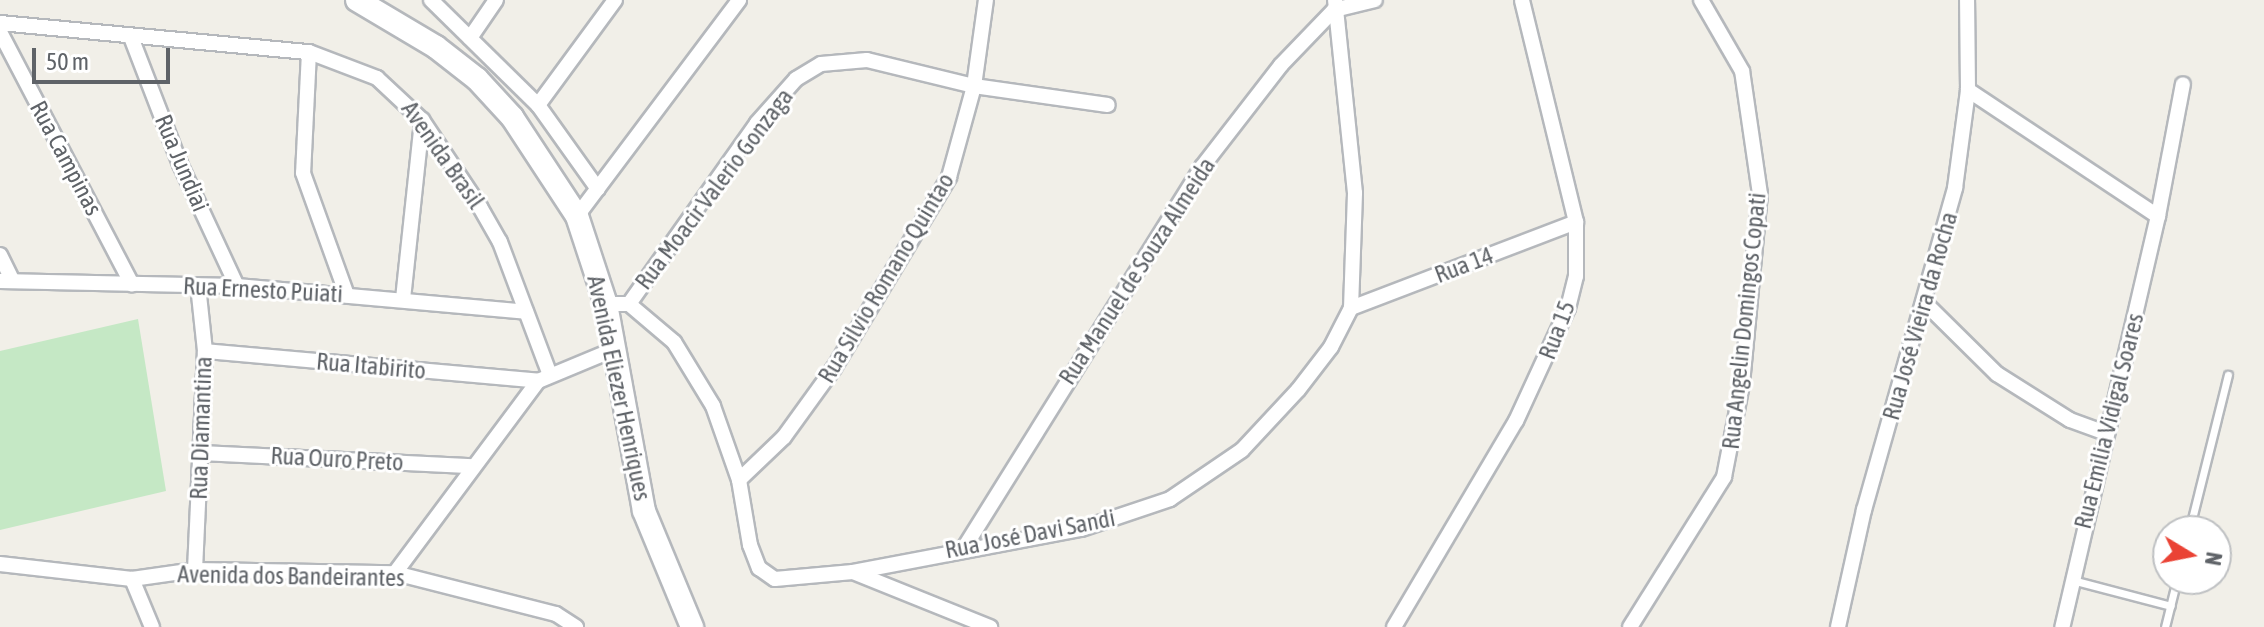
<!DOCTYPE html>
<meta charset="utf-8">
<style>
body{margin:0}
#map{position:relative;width:2264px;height:627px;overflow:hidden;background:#f1efe8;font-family:"Asap Condensed",sans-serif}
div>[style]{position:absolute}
.green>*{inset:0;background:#c5e8c5}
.roads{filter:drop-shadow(2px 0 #b5b8bc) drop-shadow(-2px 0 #b5b8bc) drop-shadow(0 2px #b5b8bc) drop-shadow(0 -2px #b5b8bc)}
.lane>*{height:7px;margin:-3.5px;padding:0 3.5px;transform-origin:3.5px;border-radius:3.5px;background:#fff}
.street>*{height:14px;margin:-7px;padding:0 7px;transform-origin:7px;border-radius:7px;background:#fff}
.secondary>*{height:22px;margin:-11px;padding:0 11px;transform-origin:11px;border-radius:11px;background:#fff}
span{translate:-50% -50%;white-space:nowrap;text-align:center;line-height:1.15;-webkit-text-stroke:6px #fff;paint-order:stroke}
.street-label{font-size:24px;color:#5f6368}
.north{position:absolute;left:2152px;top:515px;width:80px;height:80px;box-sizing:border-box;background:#fff;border:2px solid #bfc1c3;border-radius:50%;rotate:100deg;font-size:22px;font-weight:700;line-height:32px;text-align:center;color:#5f6368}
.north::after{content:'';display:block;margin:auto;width:28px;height:36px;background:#ea4335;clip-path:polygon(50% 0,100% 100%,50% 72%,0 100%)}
.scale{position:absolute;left:32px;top:48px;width:138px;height:36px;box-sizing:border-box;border:4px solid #5f6368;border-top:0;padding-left:10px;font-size:24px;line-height:28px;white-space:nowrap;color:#5f6368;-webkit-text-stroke:6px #fff;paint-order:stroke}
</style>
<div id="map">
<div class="green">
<i style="clip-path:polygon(138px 319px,166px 491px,0 530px,0 351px)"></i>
</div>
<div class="roads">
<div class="lane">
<i style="left:2189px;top:531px;width:161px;rotate:-76deg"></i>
<i style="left:2072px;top:580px;width:102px;rotate:14.7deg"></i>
<i style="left:2165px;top:627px;width:49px;rotate:-76deg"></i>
</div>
<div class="street">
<i style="left:431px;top:0;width:150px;rotate:44.5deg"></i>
<i style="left:538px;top:105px;width:103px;rotate:54.5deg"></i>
<i style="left:1334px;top:10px;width:42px;rotate:-13.7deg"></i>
<i style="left:0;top:23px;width:310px;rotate:5.4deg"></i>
<i style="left:309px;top:52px;width:73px;rotate:20.9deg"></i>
<i style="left:377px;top:78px;width:62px;rotate:43deg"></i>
<i style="left:422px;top:120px;width:105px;rotate:56.3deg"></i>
<i style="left:480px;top:207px;width:40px;rotate:60.3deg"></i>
<i style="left:500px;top:242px;width:142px;rotate:69.4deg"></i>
<i style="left:0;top:32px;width:285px;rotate:62.4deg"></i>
<i style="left:131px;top:37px;width:136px;rotate:68.9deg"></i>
<i style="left:180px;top:164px;width:135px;rotate:65deg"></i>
<i style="left:470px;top:38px;width:46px;rotate:-55.6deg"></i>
<i style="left:309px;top:52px;width:121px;rotate:92.8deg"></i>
<i style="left:303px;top:173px;width:130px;rotate:70.2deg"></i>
<i style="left:1968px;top:90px;width:228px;rotate:33.6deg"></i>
<i style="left:2158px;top:216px;width:422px;rotate:103.1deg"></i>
<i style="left:538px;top:105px;width:130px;rotate:-53.7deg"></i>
<i style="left:577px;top:216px;width:270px;rotate:-53.1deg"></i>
<i style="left:2158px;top:216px;width:134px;rotate:-79.3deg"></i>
<i style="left:0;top:255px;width:28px;rotate:64deg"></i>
<i style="left:0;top:281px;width:237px;rotate:1.2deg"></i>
<i style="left:237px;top:286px;width:290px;rotate:5.1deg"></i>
<i style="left:403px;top:299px;width:180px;rotate:-83.9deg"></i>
<i style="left:1925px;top:303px;width:101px;rotate:44.6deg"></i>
<i style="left:1997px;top:374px;width:86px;rotate:32.2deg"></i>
<i style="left:2070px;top:420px;width:38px;rotate:20deg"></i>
<i style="left:606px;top:304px;width:23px"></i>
<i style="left:629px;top:304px;width:222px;rotate:-54.7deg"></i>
<i style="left:757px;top:123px;width:59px;rotate:-48.4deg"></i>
<i style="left:796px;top:79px;width:29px;rotate:-31deg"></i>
<i style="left:821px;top:64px;width:46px;rotate:-5deg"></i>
<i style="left:867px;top:60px;width:110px;rotate:13.7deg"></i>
<i style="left:974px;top:86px;width:135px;rotate:8.1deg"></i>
<i style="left:629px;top:304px;width:59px;rotate:40.2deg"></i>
<i style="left:674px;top:342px;width:75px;rotate:58.6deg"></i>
<i style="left:713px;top:406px;width:78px;rotate:70.6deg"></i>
<i style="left:739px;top:480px;width:66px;rotate:80.4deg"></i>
<i style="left:750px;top:545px;width:25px;rotate:69deg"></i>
<i style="left:759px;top:568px;width:19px;rotate:35deg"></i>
<i style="left:775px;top:579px;width:78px;rotate:-5.1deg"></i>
<i style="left:853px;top:572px;width:232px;rotate:-10.7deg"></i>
<i style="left:1081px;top:529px;width:94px;rotate:-18.6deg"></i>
<i style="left:1170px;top:499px;width:87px;rotate:-34.2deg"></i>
<i style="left:1242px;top:450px;width:82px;rotate:-47deg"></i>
<i style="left:1298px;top:390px;width:54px;rotate:-52.5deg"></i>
<i style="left:1331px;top:347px;width:44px;rotate:-62.9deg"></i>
<i style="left:1351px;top:308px;width:115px;rotate:-88deg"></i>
<i style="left:1355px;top:193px;width:194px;rotate:-95.9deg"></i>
<i style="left:1351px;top:308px;width:241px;rotate:-20.9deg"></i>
<i style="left:205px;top:351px;width:334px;rotate:5.1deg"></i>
<i style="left:203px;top:453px;width:268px;rotate:2.8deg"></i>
<i style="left:739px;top:480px;width:62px;rotate:-43.7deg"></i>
<i style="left:784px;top:437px;width:85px;rotate:-54.1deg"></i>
<i style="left:834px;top:368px;width:223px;rotate:-58.9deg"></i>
<i style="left:949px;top:177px;width:94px;rotate:-74.6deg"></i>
<i style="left:974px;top:86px;width:87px;rotate:-82.1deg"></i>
<i style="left:964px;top:548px;width:449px;rotate:-58deg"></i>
<i style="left:1202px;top:167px;width:129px;rotate:-52.2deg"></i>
<i style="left:1281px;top:65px;width:76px;rotate:-46.1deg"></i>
<i style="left:0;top:564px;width:133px;rotate:6.5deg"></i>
<i style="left:132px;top:579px;width:64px;rotate:-8.1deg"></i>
<i style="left:195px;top:570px;width:200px;rotate:0.9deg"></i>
<i style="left:395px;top:573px;width:166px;rotate:14.3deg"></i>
<i style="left:556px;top:614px;width:24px;rotate:33deg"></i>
<i style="left:195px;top:570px;width:219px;rotate:-87.4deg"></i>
<i style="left:205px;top:351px;width:66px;rotate:-96.1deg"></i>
<i style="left:853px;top:572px;width:148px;rotate:21.9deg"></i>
<i style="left:395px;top:573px;width:239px;rotate:-53.3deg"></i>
<i style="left:538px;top:381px;width:83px;rotate:-22.6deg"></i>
<i style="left:132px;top:579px;width:52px;rotate:67.4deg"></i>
<i style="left:1394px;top:627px;width:239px;rotate:-59.4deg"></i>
<i style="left:1516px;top:421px;width:124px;rotate:-65.3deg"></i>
<i style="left:1568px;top:308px;width:33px;rotate:-76deg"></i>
<i style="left:1576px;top:276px;width:54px;rotate:-90deg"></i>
<i style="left:1576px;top:222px;width:228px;rotate:-103.7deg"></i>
<i style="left:1630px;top:627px;width:177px;rotate:-57.9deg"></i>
<i style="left:1724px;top:477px;width:95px;rotate:-79deg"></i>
<i style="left:1742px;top:384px;width:191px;rotate:-84.6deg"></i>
<i style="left:1760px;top:194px;width:124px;rotate:-98.3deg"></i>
<i style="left:1742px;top:71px;width:82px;rotate:-120deg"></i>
<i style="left:1838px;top:627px;width:120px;rotate:-77.5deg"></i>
<i style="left:1864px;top:510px;width:335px;rotate:-74.2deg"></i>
<i style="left:1955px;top:188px;width:99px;rotate:-82.4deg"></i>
<i style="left:1968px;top:90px;width:90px;rotate:-90.6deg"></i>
</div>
<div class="secondary">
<i style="left:357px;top:0;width:92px;rotate:30.7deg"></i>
<i style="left:436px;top:47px;width:52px;rotate:38deg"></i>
<i style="left:477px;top:79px;width:52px;rotate:47.4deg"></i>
<i style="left:512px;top:117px;width:118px;rotate:56.7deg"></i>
<i style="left:577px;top:216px;width:93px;rotate:71.8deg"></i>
<i style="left:606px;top:304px;width:210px;rotate:79.6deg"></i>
<i style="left:644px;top:511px;width:126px;rotate:67.5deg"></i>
</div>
</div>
<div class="street-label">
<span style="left:443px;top:155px;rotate:55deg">Avenida Brasil</span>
<span style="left:66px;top:158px;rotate:62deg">Rua Campinas</span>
<span style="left:182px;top:163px;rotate:67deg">Rua Jundiai</span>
<span style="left:714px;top:189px;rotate:-53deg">Rua Moacir Valerio Gonzaga</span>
<span style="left:1464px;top:265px;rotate:-21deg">Rua 14</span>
<span style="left:1137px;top:271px;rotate:-57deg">Rua Manuel de Souza Almeida</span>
<span style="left:886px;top:278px;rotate:-59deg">Rua Silvio Romano Quintao</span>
<span style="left:263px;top:290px;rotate:3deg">Rua Ernesto Puiati</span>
<span style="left:1920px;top:316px;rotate:-74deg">Rua José Vieira da Rocha</span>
<span style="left:1744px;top:321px;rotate:-84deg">Rua Angelin Domingos Copati</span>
<span style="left:1557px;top:330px;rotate:-69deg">Rua 15</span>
<span style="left:371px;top:366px;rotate:5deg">Rua Itabirito</span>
<span style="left:619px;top:388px;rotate:78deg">Avenida Eliezer Henriques</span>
<span style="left:2109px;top:421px;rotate:-76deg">Rua Emilia Vidigal Soares</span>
<span style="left:201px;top:428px;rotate:-88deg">Rua Diamantina</span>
<span style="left:337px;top:459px;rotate:3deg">Rua Ouro Preto</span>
<span style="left:1030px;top:534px;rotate:-11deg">Rua José Davi Sandi</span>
<span style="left:291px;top:576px;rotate:1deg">Avenida dos Bandeirantes</span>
</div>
<div class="north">N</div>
<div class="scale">50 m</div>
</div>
